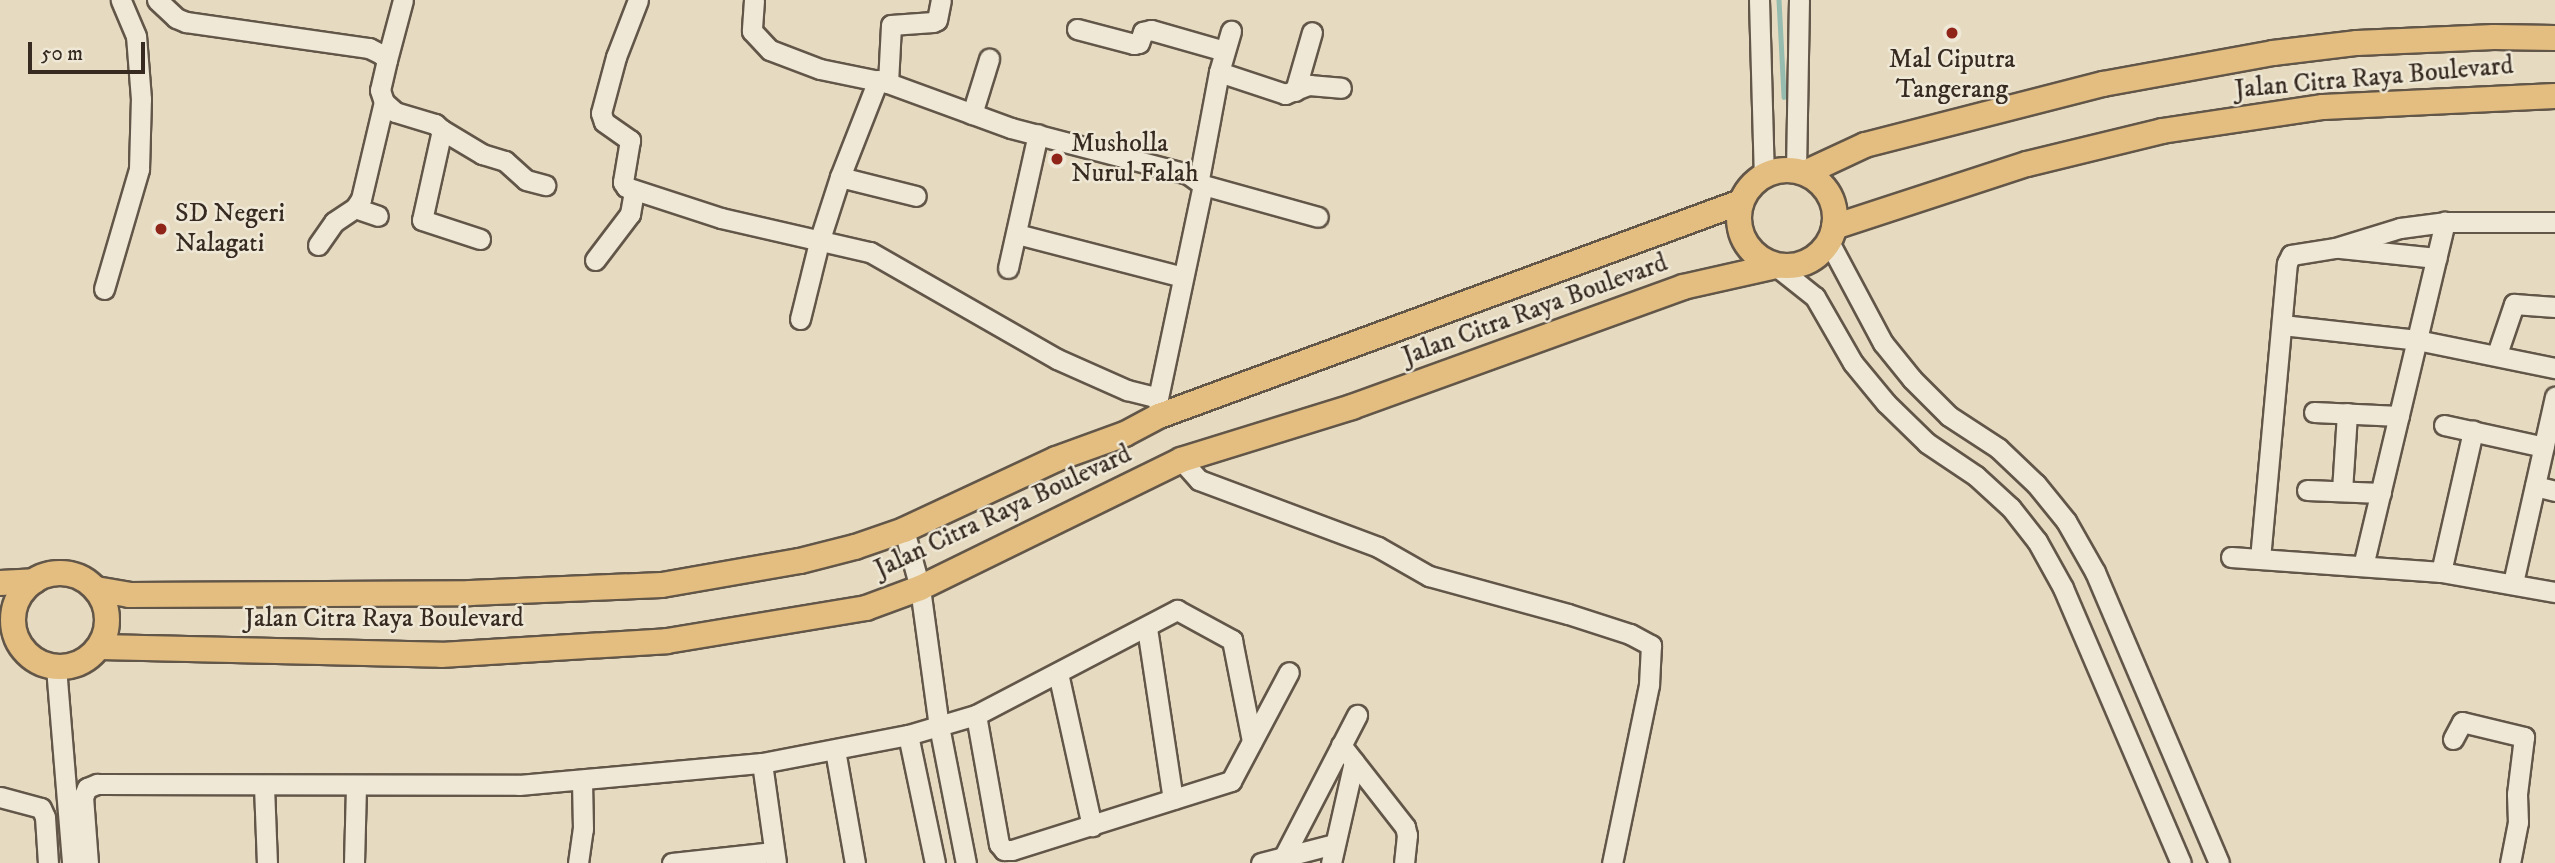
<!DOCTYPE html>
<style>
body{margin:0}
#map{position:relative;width:2555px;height:863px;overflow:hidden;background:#e6dbc0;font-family:"IM FELL DW Pica",serif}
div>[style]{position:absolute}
.stream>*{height:4.5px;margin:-2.25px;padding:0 2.25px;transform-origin:2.25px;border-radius:2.25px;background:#96bbaf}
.roads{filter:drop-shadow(2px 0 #625649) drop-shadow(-2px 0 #625649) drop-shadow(0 2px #625649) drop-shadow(0 -2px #625649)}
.minor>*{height:19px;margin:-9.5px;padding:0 9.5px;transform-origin:9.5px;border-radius:9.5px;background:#efe8d6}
.major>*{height:24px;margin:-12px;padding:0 12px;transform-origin:12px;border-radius:12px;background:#e3be80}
.major>.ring{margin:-12px;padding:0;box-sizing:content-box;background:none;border:24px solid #e3be80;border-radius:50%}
.dots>*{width:19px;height:19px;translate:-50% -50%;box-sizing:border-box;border:4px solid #efe8d6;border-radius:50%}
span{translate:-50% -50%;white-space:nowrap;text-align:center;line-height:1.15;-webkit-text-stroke:5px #efe8d6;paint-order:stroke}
.poi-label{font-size:26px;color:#362a21}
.left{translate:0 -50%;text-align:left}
.street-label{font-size:26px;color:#362a21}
.scale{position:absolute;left:28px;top:42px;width:117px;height:32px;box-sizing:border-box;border:4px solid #362a21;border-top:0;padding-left:9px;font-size:21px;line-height:24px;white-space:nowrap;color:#362a21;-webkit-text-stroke:5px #efe8d6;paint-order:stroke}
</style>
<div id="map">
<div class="stream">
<i style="left:1779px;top:0;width:97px;rotate:87deg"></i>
</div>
<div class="roads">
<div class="minor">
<i style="left:157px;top:0;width:26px;rotate:43deg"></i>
<i style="left:176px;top:18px;width:11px;rotate:22deg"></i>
<i style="left:186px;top:22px;width:185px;rotate:8.1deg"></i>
<i style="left:369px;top:48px;width:13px;rotate:27deg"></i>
<i style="left:381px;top:54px;width:8px;rotate:45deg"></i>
<i style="left:387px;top:60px;width:31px;rotate:103deg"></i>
<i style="left:380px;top:90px;width:13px;rotate:72deg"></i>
<i style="left:384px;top:102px;width:15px;rotate:42deg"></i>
<i style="left:395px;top:112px;width:42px;rotate:16.7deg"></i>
<i style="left:435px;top:124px;width:9px;rotate:41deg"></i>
<i style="left:442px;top:130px;width:92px;rotate:102.5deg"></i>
<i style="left:422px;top:220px;width:61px;rotate:18.1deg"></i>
<i style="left:638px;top:0;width:61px;rotate:111.1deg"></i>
<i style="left:616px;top:57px;width:58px;rotate:105deg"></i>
<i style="left:601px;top:113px;width:9px;rotate:72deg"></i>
<i style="left:604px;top:122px;width:32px;rotate:35deg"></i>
<i style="left:630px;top:140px;width:43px;rotate:99.5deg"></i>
<i style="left:623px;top:182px;width:6px;rotate:59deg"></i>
<i style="left:626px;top:187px;width:100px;rotate:18.1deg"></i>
<i style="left:721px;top:218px;width:153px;rotate:12.9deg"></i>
<i style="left:870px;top:252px;width:215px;rotate:29.8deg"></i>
<i style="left:1057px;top:359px;width:77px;rotate:23.9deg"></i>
<i style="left:1127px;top:390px;width:32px;rotate:14deg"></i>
<i style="left:754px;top:0;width:31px;rotate:94deg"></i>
<i style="left:752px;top:31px;width:26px;rotate:47deg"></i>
<i style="left:770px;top:50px;width:53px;rotate:20.8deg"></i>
<i style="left:820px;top:69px;width:69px;rotate:11.6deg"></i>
<i style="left:888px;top:83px;width:131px;rotate:20.1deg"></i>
<i style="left:1011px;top:128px;width:183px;rotate:14.6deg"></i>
<i style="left:1188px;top:174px;width:19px;rotate:36deg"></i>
<i style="left:1203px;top:185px;width:119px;rotate:15.5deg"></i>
<i style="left:1759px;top:0;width:175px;rotate:88.4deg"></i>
<i style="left:1077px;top:29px;width:59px;rotate:14.7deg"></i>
<i style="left:1134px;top:44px;width:5px;rotate:-11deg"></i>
<i style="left:1139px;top:43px;width:12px;rotate:-70deg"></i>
<i style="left:1143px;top:32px;width:8px;rotate:-14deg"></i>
<i style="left:1151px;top:30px;width:76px;rotate:16deg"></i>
<i style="left:387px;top:60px;width:62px;rotate:-75.1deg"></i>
<i style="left:1219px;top:72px;width:70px;rotate:18.4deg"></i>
<i style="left:1285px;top:94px;width:26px;rotate:-21deg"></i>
<i style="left:1309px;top:85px;width:32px;rotate:5deg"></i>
<i style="left:878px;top:80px;width:104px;rotate:111.4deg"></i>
<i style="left:840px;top:177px;width:78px;rotate:14deg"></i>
<i style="left:888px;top:83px;width:58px;rotate:-87deg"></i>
<i style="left:891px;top:25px;width:42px;rotate:-4.1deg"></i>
<i style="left:933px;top:22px;width:4px;rotate:-27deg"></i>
<i style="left:937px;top:20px;width:20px;rotate:-79deg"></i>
<i style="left:1295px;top:91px;width:61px;rotate:-73.9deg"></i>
<i style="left:972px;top:114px;width:58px;rotate:-72.8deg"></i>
<i style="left:442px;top:130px;width:47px;rotate:31deg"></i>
<i style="left:482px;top:154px;width:24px;rotate:17deg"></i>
<i style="left:505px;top:161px;width:28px;rotate:42deg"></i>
<i style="left:526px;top:180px;width:20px;rotate:15deg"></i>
<i style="left:1796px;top:171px;width:171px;rotate:-89deg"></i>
<i style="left:1199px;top:179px;width:109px;rotate:-79.4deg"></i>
<i style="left:1219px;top:72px;width:43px;rotate:-73.7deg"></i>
<i style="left:355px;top:208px;width:24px;rotate:19deg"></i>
<i style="left:1017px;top:234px;width:171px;rotate:14.5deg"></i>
<i style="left:1829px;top:242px;width:115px;rotate:61.9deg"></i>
<i style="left:1883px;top:343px;width:46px;rotate:51.1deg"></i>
<i style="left:1912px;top:379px;width:52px;rotate:45deg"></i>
<i style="left:1949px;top:416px;width:59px;rotate:33.1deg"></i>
<i style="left:1998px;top:448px;width:52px;rotate:43.5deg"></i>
<i style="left:2036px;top:484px;width:48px;rotate:51deg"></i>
<i style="left:2066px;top:521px;width:59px;rotate:60.4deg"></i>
<i style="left:2095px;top:572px;width:316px;rotate:66.9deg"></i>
<i style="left:318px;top:245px;width:28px;rotate:-55deg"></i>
<i style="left:334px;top:222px;width:25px;rotate:-34deg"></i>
<i style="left:355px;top:208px;width:11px;rotate:-56deg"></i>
<i style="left:361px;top:199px;width:100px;rotate:-76.7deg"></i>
<i style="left:2340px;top:248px;width:97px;rotate:5.9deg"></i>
<i style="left:595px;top:260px;width:58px;rotate:-52.7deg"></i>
<i style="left:630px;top:214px;width:23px;rotate:-80deg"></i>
<i style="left:1776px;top:266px;width:50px;rotate:38.5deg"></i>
<i style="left:1815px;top:297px;width:76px;rotate:60.1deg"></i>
<i style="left:1853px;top:363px;width:52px;rotate:50.5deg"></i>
<i style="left:1886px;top:403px;width:57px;rotate:44.3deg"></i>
<i style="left:1927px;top:443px;width:59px;rotate:34deg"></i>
<i style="left:1976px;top:476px;width:47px;rotate:42.4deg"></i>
<i style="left:2011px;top:508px;width:42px;rotate:51.8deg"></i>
<i style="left:2037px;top:541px;width:54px;rotate:61deg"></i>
<i style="left:2063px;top:588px;width:299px;rotate:66.8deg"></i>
<i style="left:1008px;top:268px;width:137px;rotate:-77.4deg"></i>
<i style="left:104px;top:289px;width:125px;rotate:-73.7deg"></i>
<i style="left:139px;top:169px;width:70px;rotate:-88.4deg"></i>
<i style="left:141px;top:99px;width:63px;rotate:-94.5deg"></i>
<i style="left:136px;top:36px;width:39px;rotate:-113deg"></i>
<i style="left:800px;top:319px;width:79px;rotate:-76.1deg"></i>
<i style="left:819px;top:242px;width:68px;rotate:-72.1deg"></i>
<i style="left:2282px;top:325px;width:136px;rotate:6.3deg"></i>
<i style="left:2417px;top:340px;width:141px;rotate:11.5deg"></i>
<i style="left:2497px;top:354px;width:53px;rotate:-71.2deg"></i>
<i style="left:2514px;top:304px;width:41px;rotate:4.2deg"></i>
<i style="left:1159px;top:410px;width:12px;rotate:-95deg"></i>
<i style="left:1158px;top:398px;width:218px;rotate:-78.1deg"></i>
<i style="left:2314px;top:412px;width:85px;rotate:2.7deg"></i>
<i style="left:2444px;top:425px;width:102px;rotate:12.4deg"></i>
<i style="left:1181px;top:460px;width:27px;rotate:48deg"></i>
<i style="left:1199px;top:480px;width:191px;rotate:20.5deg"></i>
<i style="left:1378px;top:547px;width:59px;rotate:29.6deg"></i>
<i style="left:1429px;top:576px;width:144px;rotate:15.3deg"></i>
<i style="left:1568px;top:614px;width:65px;rotate:17.9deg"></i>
<i style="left:1630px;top:634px;width:24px;rotate:28deg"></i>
<i style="left:1651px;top:645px;width:40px;rotate:92.9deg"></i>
<i style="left:1649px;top:685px;width:182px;rotate:101.7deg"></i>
<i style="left:2535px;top:486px;width:21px;rotate:14deg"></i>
<i style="left:2307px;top:490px;width:74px;rotate:2.3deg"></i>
<i style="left:2342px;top:491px;width:78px;rotate:-86.3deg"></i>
<i style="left:904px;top:530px;width:60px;rotate:74.6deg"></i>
<i style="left:920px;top:588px;width:139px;rotate:82.2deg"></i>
<i style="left:939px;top:726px;width:140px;rotate:78.9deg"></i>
<i style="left:2231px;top:557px;width:211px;rotate:4.1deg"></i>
<i style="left:2441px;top:572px;width:116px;rotate:10deg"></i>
<i style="left:2260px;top:559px;width:297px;rotate:-84.8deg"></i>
<i style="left:2287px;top:263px;width:9px;rotate:-63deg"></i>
<i style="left:2291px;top:255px;width:45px;rotate:-9deg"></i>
<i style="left:2335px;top:248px;width:68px;rotate:-17.1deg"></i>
<i style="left:2400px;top:228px;width:45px;rotate:-7.6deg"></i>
<i style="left:2445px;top:222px;width:110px"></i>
<i style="left:2363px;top:566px;width:354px;rotate:-76.6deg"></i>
<i style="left:2441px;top:572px;width:145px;rotate:-77.2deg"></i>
<i style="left:2513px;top:583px;width:191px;rotate:-77.3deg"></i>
<i style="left:1147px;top:628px;width:173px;rotate:81.4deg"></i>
<i style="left:56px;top:667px;width:197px;rotate:85.3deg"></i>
<i style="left:1058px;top:673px;width:157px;rotate:77.5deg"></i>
<i style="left:976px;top:715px;width:131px;rotate:79.9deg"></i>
<i style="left:999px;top:844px;width:8px;rotate:50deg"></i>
<i style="left:1004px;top:850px;width:8px"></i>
<i style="left:1012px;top:850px;width:230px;rotate:-17.5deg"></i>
<i style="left:1231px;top:781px;width:123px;rotate:-62deg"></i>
<i style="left:908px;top:735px;width:131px;rotate:78.1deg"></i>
<i style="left:2453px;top:739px;width:19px;rotate:-62deg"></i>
<i style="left:2462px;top:722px;width:64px;rotate:13.6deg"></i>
<i style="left:2524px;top:737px;width:57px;rotate:97deg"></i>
<i style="left:2517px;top:794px;width:28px;rotate:88deg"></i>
<i style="left:2518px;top:822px;width:42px;rotate:101deg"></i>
<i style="left:1341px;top:745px;width:104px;rotate:52deg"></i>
<i style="left:1405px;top:827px;width:8px;rotate:76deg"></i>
<i style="left:1407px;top:835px;width:28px;rotate:96deg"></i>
<i style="left:835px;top:750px;width:115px;rotate:80deg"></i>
<i style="left:762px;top:763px;width:100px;rotate:82deg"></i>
<i style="left:264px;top:786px;width:77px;rotate:87.8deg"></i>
<i style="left:0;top:797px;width:42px;rotate:15deg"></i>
<i style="left:41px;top:808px;width:10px;rotate:66deg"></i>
<i style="left:45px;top:817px;width:46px;rotate:86.3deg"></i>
<i style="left:1284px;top:856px;width:159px;rotate:-62.6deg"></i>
<i style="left:88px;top:863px;width:66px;rotate:-94.3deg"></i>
<i style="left:83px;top:797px;width:10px;rotate:-66deg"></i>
<i style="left:87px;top:788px;width:11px;rotate:-22deg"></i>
<i style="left:97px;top:784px;width:422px;rotate:0.1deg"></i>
<i style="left:519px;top:785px;width:244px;rotate:-5.2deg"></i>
<i style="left:762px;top:763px;width:149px;rotate:-10.9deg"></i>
<i style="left:908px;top:735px;width:71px;rotate:-16.4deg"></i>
<i style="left:976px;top:715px;width:227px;rotate:-27.6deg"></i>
<i style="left:1177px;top:610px;width:63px;rotate:28.6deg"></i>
<i style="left:1232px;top:640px;width:103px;rotate:78.8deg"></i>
<i style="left:354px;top:863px;width:78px;rotate:-88.5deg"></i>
<i style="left:578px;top:863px;width:34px;rotate:-82deg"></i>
<i style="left:583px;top:829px;width:47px;rotate:-91.2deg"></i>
<i style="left:672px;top:863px;width:102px;rotate:-6.2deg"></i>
<i style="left:1261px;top:863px;width:75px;rotate:-14.6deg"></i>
<i style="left:1331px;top:863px;width:104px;rotate:-77.2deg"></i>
</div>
<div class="major">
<i class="ring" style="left:1739px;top:170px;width:72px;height:72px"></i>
<i style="left:1805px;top:173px;width:66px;rotate:-25deg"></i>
<i style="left:1865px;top:145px;width:246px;rotate:-14.4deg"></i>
<i style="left:2103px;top:84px;width:173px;rotate:-10.3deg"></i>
<i style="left:2273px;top:53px;width:85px;rotate:-6.8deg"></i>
<i style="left:2357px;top:43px;width:137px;rotate:-2.5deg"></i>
<i style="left:2494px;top:37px;width:61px;rotate:0.9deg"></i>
<i style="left:1834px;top:227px;width:203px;rotate:-18.1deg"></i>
<i style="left:2027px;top:164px;width:139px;rotate:-13.7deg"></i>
<i style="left:2162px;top:131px;width:163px;rotate:-8.5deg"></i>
<i style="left:2323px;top:107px;width:232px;rotate:-2.7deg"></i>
<i class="ring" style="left:13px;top:573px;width:70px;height:70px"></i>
<i style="left:0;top:583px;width:34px;rotate:-3deg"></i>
<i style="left:96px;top:589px;width:34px;rotate:10deg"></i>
<i style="left:129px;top:595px;width:341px;rotate:-0.3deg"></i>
<i style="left:470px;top:593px;width:192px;rotate:-2.4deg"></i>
<i style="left:662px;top:585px;width:140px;rotate:-9.9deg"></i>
<i style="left:800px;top:561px;width:57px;rotate:-14.3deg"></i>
<i style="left:855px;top:547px;width:52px;rotate:-19.1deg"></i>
<i style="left:904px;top:530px;width:168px;rotate:-25deg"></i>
<i style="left:1056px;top:459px;width:73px;rotate:-19.9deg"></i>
<i style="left:1125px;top:434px;width:38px;rotate:-28deg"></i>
<i style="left:1159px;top:416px;width:620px;rotate:-20.19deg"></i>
<i style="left:100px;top:647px;width:341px;rotate:1.3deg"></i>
<i style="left:441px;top:655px;width:226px;rotate:-3.5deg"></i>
<i style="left:667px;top:641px;width:202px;rotate:-9.4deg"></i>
<i style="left:866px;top:608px;width:58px;rotate:-20.3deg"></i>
<i style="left:920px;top:588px;width:291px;rotate:-26.1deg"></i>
<i style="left:1181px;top:460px;width:179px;rotate:-17.2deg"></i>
<i style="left:1352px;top:407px;width:352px;rotate:-19.9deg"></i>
<i style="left:1683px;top:287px;width:95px;rotate:-12.7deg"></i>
</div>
</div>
<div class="dots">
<i style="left:1952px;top:33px;background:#8f2418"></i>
<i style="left:1057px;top:159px;background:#8f2418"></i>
<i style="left:161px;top:229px;background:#8f2418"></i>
</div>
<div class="poi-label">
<span style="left:1952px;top:75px">Mal Ciputra<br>Tangerang</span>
<span class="left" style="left:1071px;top:159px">Musholla<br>Nurul Falah</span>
<span class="left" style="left:175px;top:229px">SD Negeri<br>Nalagati</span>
</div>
<div class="street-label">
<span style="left:2374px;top:78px;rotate:-5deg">Jalan Citra Raya Boulevard</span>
<span style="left:1535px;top:310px;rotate:-20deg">Jalan Citra Raya Boulevard</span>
<span style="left:1003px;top:512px;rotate:-25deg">Jalan Citra Raya Boulevard</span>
<span style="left:384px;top:619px">Jalan Citra Raya Boulevard</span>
</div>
<div class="scale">50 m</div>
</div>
